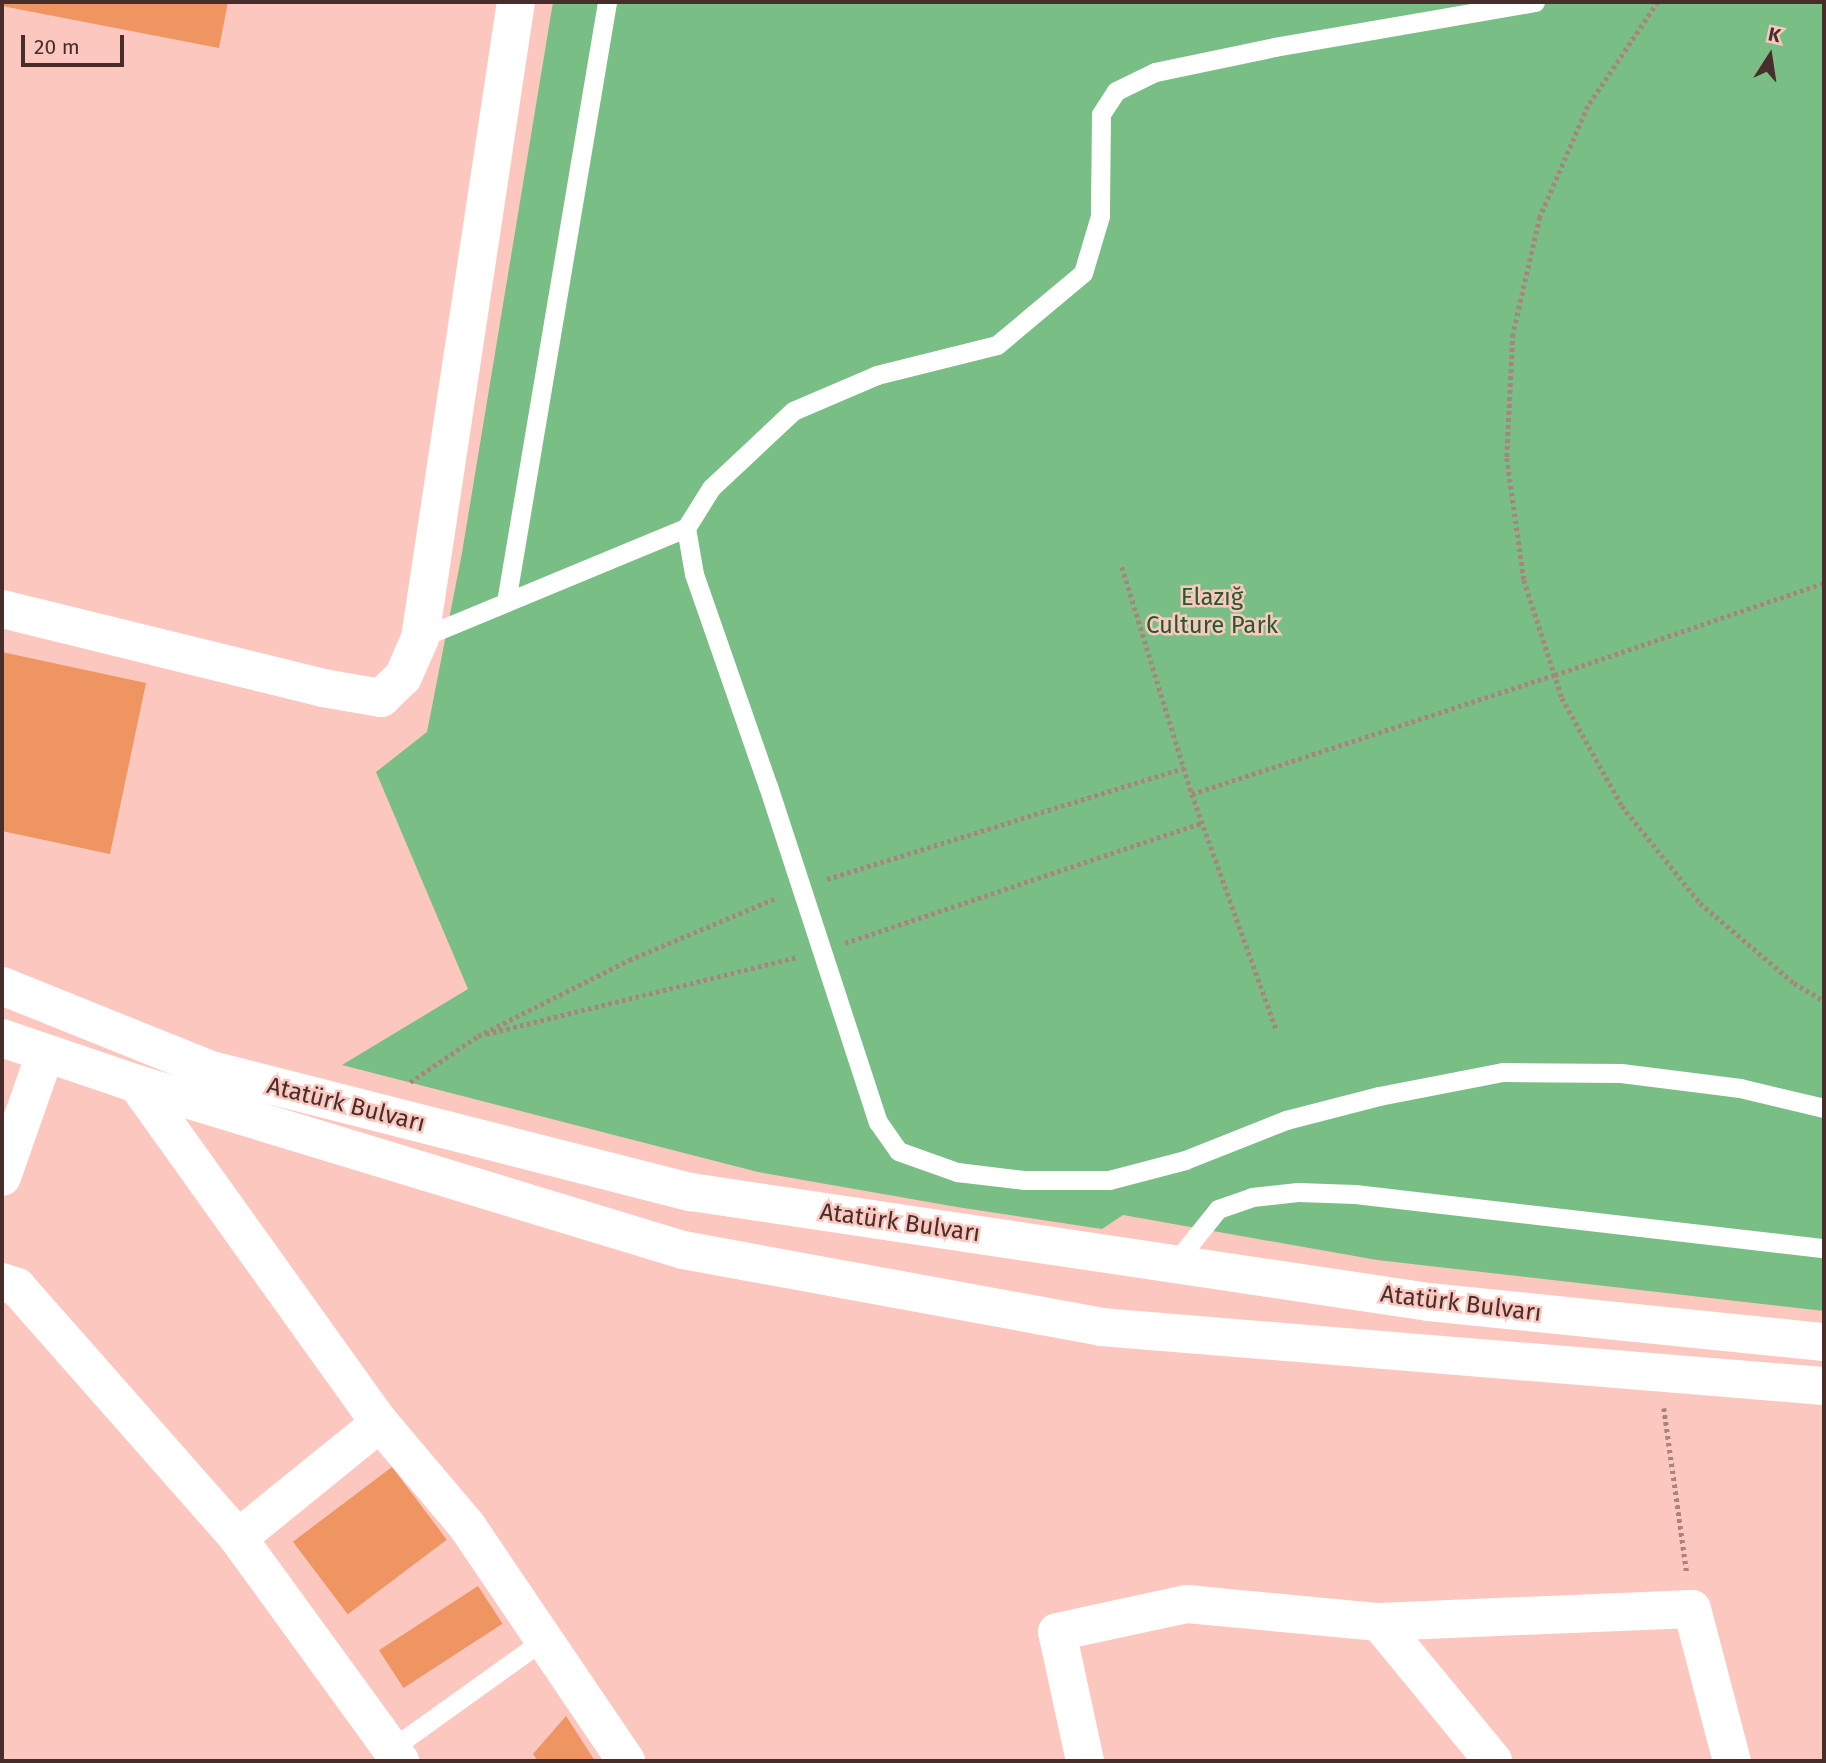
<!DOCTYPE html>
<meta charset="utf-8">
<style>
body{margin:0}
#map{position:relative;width:1826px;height:1763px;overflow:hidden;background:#fbc7bf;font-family:"Fira Sans",sans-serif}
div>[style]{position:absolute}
.green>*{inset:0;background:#78be85}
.building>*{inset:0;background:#ef9562;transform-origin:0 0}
.path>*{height:4.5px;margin-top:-2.25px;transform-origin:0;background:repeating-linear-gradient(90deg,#ab837d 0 3.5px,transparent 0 7px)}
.lane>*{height:19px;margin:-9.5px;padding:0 9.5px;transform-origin:9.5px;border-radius:9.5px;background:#fff}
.street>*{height:38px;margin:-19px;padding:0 19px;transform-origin:19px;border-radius:19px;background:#fff}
.primary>*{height:38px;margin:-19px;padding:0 19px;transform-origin:19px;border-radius:19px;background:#fff}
span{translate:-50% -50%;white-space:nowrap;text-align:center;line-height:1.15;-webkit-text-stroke:5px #fbc7bf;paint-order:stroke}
.park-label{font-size:24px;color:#205b2f}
.street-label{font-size:24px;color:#472e2a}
.frame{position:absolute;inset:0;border:4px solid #472e2a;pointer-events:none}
.north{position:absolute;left:1735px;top:21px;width:70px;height:70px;-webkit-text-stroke:5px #fbc7bf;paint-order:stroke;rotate:12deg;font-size:19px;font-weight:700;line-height:28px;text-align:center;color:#472e2a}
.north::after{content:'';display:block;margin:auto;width:24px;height:32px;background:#472e2a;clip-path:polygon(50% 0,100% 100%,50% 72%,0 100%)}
.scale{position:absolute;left:21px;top:35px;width:103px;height:32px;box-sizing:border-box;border:4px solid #472e2a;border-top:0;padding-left:9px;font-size:21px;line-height:24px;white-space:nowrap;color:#472e2a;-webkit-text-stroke:5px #fbc7bf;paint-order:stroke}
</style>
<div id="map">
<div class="green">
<i style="clip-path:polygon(553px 2px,1824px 2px,1824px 1311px,1377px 1260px,1123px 1215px,1102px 1229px,957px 1207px,758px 1172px,342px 1065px,468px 989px,376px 772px,427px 732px,462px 553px)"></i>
</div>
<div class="building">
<i style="clip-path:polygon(2px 2px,228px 2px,219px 48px,2px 6px)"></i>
<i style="clip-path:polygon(2px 652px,146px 683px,110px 854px,2px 831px)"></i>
<i style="left:392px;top:1467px;width:91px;height:124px;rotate:53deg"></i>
<i style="left:478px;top:1586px;width:45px;height:118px;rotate:57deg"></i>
<i style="clip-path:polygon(566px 1716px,595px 1761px,538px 1761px,533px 1754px)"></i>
</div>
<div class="path">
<i style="left:1658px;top:2px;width:125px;rotate:123.9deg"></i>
<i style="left:1588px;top:106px;width:121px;rotate:113.4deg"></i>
<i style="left:1540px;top:217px;width:120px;rotate:103deg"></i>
<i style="left:1513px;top:334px;width:124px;rotate:92.8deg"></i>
<i style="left:1507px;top:458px;width:123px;rotate:82.1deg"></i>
<i style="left:1524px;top:580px;width:124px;rotate:72.1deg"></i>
<i style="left:1562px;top:698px;width:124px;rotate:60.9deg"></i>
<i style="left:1622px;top:806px;width:124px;rotate:51.2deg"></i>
<i style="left:1700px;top:903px;width:123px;rotate:40.4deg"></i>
<i style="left:1794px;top:983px;width:35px;rotate:31deg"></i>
<i style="left:1122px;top:567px;width:238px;rotate:72.9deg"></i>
<i style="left:1192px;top:794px;width:249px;rotate:70.3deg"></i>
<i style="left:1192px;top:794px;width:382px;rotate:-18.2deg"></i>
<i style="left:1555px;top:675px;width:284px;rotate:-18.9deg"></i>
<i style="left:827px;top:879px;width:374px;rotate:-17.3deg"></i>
<i style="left:845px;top:943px;width:377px;rotate:-18.6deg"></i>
<i style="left:486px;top:1034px;width:320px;rotate:-13.9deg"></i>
<i style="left:410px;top:1082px;width:82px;rotate:-34.1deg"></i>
<i style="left:478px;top:1036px;width:169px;rotate:-26.7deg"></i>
<i style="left:629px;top:960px;width:160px;rotate:-22.9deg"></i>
<i style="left:1664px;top:1408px;width:167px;rotate:82.1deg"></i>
</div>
<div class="lane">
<i style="left:1535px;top:2px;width:264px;rotate:170.2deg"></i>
<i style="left:1275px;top:47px;width:123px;rotate:168.2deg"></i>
<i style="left:1155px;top:72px;width:43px;rotate:154deg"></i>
<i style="left:1116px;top:91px;width:27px;rotate:123deg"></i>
<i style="left:1101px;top:114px;width:102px;rotate:90.6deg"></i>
<i style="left:1100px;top:216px;width:59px;rotate:106.6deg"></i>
<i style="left:1083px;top:273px;width:112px;rotate:140.1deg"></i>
<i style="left:997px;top:345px;width:124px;rotate:166deg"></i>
<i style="left:877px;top:375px;width:91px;rotate:156.8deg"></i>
<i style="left:793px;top:411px;width:112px;rotate:136.8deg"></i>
<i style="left:711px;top:488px;width:47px;rotate:122deg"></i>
<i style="left:686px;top:528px;width:47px;rotate:80.1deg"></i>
<i style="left:694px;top:574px;width:225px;rotate:70.8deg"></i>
<i style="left:768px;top:786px;width:354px;rotate:71.9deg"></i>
<i style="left:878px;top:1122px;width:35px;rotate:55deg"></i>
<i style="left:898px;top:1151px;width:63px;rotate:19.6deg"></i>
<i style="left:957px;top:1172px;width:67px;rotate:6.8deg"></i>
<i style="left:1024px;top:1180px;width:85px"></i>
<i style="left:1109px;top:1180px;width:79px;rotate:-14.7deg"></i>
<i style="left:1185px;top:1160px;width:109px;rotate:-21.6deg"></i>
<i style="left:1286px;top:1120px;width:96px;rotate:-14.5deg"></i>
<i style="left:1379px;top:1096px;width:126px;rotate:-11deg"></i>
<i style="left:1503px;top:1072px;width:118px;rotate:0.5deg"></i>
<i style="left:1621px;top:1073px;width:120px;rotate:7.2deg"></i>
<i style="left:1740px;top:1088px;width:86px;rotate:13.4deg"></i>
<i style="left:506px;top:602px;width:608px;rotate:-80.44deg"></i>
<i style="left:420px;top:638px;width:288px;rotate:-22.5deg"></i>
<i style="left:1174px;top:1264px;width:70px;rotate:-51.3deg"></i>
<i style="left:1218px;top:1209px;width:36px;rotate:-19deg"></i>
<i style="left:1252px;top:1197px;width:46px;rotate:-6.2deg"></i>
<i style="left:1298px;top:1192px;width:57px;rotate:2deg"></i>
<i style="left:1355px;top:1194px;width:472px;rotate:6.6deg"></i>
<i style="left:391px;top:1749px;width:187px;rotate:-35.6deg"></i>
</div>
<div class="street">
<i style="left:2px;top:609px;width:331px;rotate:13.8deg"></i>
<i style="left:323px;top:688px;width:59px;rotate:9.8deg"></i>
<i style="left:381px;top:698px;width:30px;rotate:-44deg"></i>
<i style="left:403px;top:677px;width:43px;rotate:-66.4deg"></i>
<i style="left:420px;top:638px;width:643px;rotate:-81.42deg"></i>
<i style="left:137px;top:1084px;width:417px;rotate:54.4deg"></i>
<i style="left:380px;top:1423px;width:135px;rotate:49.8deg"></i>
<i style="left:467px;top:1526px;width:284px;rotate:55.9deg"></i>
<i style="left:2px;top:1177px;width:130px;rotate:-70.7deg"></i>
<i style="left:2px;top:1282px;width:16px;rotate:18deg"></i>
<i style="left:17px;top:1287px;width:334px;rotate:48.6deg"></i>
<i style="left:238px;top:1538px;width:276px;rotate:54deg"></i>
<i style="left:238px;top:1538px;width:183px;rotate:-39deg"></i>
<i style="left:1379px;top:1622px;width:180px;rotate:50.6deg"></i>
<i style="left:1085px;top:1761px;width:132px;rotate:-102.2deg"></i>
<i style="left:1057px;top:1632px;width:133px;rotate:-12.2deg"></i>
<i style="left:1187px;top:1604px;width:193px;rotate:5.4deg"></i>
<i style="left:1379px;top:1622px;width:313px;rotate:-2.4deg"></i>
<i style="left:1692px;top:1609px;width:157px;rotate:75.3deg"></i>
</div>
<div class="primary">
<i style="left:2px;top:986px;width:225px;rotate:21.9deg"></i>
<i style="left:211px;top:1070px;width:495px;rotate:14.3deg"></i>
<i style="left:691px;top:1192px;width:746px;rotate:8.48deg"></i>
<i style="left:1429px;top:1302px;width:397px;rotate:5.8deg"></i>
<i style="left:2px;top:1038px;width:143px;rotate:18.8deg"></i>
<i style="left:137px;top:1084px;width:571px;rotate:16.91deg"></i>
<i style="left:683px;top:1250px;width:425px;rotate:10.4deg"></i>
<i style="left:1101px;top:1327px;width:725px;rotate:4.67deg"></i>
</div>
<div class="park-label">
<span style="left:1212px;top:612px">Elazığ<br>Culture Park</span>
</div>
<div class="street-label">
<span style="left:346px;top:1105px;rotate:14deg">Atatürk Bulvarı</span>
<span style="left:900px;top:1223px;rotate:8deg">Atatürk Bulvarı</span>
<span style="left:1461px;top:1304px;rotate:7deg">Atatürk Bulvarı</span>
</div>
<div class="frame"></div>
<div class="north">K</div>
<div class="scale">20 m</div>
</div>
